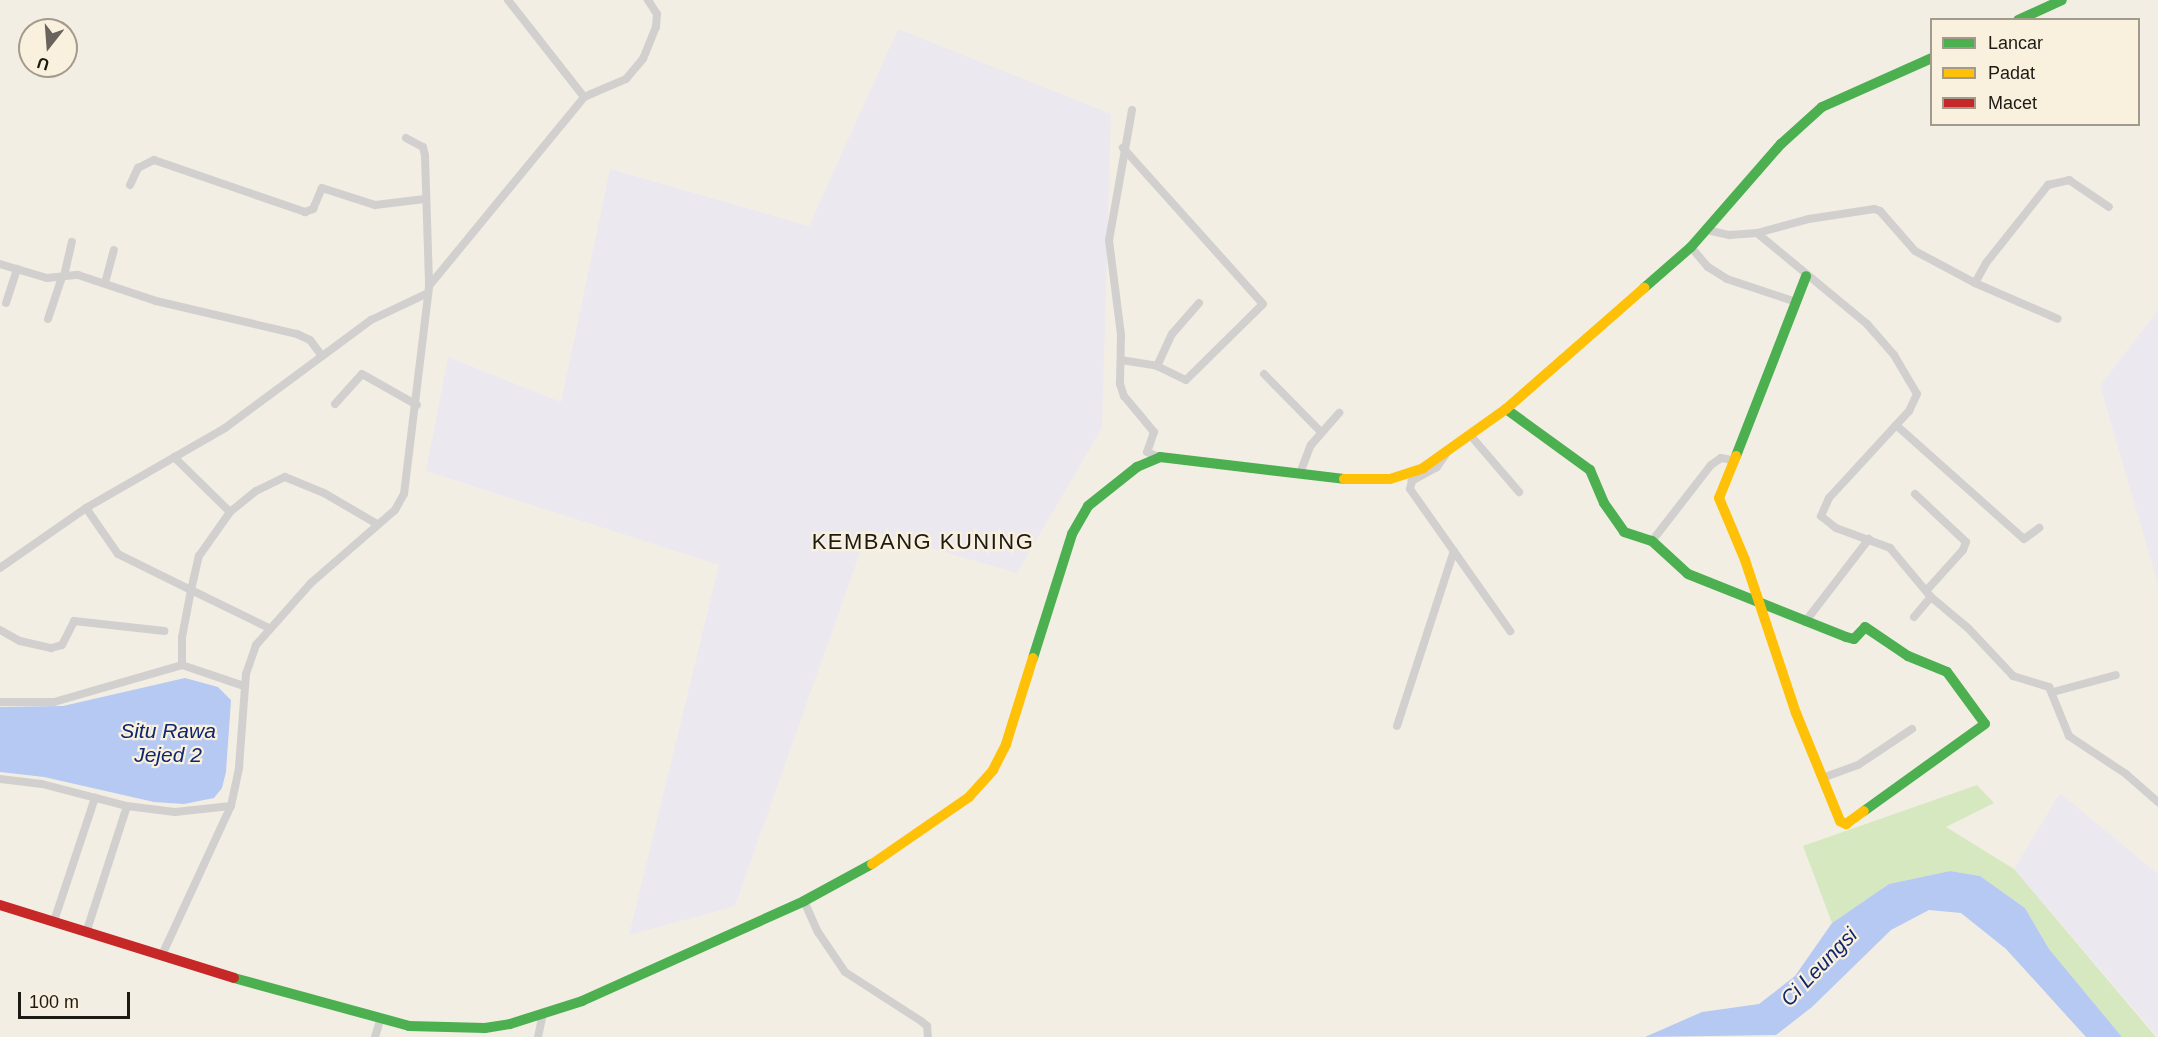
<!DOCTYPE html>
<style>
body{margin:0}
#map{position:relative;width:2158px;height:1037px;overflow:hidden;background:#f3eee4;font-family:Arial,sans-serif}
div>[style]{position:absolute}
.industrial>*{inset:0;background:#ece8f0}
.green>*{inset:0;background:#d5e8c0}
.water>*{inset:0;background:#b5c9f3}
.street>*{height:8px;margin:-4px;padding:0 4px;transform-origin:4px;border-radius:4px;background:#d2d0cf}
.fast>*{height:10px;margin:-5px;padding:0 5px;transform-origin:5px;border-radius:5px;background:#4caf50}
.slow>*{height:10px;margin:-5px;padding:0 5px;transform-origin:5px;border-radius:5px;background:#ffc107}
.jam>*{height:10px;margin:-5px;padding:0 5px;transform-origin:5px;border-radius:5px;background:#c62828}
span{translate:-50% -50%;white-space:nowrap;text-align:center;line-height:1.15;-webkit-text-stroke:4.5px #f9f0de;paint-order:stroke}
.water-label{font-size:21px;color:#0f276f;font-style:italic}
.quarter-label{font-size:22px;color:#1d1a14;letter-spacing:1.5px}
.legend{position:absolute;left:1930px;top:18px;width:210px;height:108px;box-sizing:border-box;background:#f9f0de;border:2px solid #a19a8d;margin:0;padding:8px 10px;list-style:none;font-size:18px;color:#1d1a14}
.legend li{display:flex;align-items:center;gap:12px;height:30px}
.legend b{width:30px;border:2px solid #a19a8d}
.north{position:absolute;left:18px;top:18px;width:60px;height:60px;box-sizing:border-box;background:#f9f0de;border:2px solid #a19a8d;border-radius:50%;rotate:197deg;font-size:16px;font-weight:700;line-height:24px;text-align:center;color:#1d1a14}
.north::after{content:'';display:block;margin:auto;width:21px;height:27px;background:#68645d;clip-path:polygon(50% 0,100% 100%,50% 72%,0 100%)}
.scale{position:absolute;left:18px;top:992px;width:112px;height:27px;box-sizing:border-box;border:3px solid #1d1a14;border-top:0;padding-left:8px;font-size:18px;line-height:21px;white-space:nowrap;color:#1d1a14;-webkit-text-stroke:4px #f9f0de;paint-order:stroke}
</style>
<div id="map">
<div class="industrial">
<i style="clip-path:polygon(898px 29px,1111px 114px,1102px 428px,1017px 573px,868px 530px,735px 906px,629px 935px,719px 565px,426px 471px,448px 357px,561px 402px,610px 169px,809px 226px)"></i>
<i style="clip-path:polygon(2158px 310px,2158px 584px,2100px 386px)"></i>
<i style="clip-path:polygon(2060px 793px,2158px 874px,2158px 1037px,2014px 869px)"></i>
</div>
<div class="green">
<i style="clip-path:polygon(1977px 785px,1994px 803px,1946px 827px,2014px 869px,2156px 1037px,2122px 1037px,2049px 949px,2025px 908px,1980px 876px,1950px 871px,1889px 884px,1832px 923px,1803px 846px)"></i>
</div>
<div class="water">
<i style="clip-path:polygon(185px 678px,218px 687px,231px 700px,226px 772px,222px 788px,214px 798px,184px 804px,154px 802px,44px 777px,0 772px,0 707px,63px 706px)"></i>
<i style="clip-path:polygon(1950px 871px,1980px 876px,2025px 908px,2049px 949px,2122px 1037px,2086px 1037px,2006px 949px,1961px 913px,1929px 910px,1891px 930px,1812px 1007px,1776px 1035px,1645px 1037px,1702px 1012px,1759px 1004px,1795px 976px,1832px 923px,1889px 884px)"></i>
</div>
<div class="street">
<i style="left:508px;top:0;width:123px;rotate:51.9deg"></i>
<i style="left:1132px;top:110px;width:132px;rotate:100deg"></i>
<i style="left:1109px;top:240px;width:96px;rotate:82.8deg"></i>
<i style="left:1121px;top:335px;width:49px;rotate:91.2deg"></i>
<i style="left:1120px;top:384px;width:13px;rotate:72deg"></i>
<i style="left:1124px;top:396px;width:47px;rotate:50.2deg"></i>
<i style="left:1154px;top:432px;width:21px;rotate:109deg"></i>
<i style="left:1147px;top:452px;width:13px;rotate:23deg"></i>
<i style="left:406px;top:138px;width:19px;rotate:28deg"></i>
<i style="left:423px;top:147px;width:9px;rotate:77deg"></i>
<i style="left:425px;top:156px;width:130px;rotate:88.2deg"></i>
<i style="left:130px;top:185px;width:19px;rotate:-65deg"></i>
<i style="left:138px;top:168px;width:18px;rotate:-27deg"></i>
<i style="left:154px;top:160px;width:160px;rotate:19deg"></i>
<i style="left:305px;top:212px;width:9px;rotate:-21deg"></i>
<i style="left:313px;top:209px;width:23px;rotate:-67deg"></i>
<i style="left:322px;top:188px;width:56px;rotate:17.8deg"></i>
<i style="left:375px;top:205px;width:50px;rotate:-6.8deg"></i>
<i style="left:1707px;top:230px;width:23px;rotate:13deg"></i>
<i style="left:1729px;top:235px;width:28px;rotate:-4deg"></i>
<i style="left:1757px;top:233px;width:54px;rotate:-15.1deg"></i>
<i style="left:1809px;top:219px;width:66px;rotate:-8.7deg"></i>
<i style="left:1874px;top:209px;width:6px;rotate:18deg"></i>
<i style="left:1880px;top:211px;width:53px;rotate:48.8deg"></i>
<i style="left:1915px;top:251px;width:68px;rotate:28.1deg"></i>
<i style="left:1975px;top:283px;width:23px;rotate:-61deg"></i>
<i style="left:1986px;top:263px;width:100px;rotate:-51.5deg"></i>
<i style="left:2048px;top:185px;width:22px;rotate:-13deg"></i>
<i style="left:2069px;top:180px;width:48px;rotate:34deg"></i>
<i style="left:1757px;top:233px;width:143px;rotate:39.6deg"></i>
<i style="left:1867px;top:324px;width:41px;rotate:48.9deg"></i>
<i style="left:1894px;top:355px;width:45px;rotate:59.5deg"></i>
<i style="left:1917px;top:394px;width:19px;rotate:115deg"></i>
<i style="left:1909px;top:411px;width:118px;rotate:132.6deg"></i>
<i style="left:1829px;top:498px;width:20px;rotate:114deg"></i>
<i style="left:1821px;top:516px;width:19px;rotate:39deg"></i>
<i style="left:1836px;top:528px;width:58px;rotate:20.3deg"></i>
<i style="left:1890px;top:548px;width:64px;rotate:50.1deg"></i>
<i style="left:1931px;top:597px;width:48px;rotate:40deg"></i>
<i style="left:1968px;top:628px;width:66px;rotate:46.8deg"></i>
<i style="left:2013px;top:676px;width:38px;rotate:17deg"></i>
<i style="left:2049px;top:687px;width:53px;rotate:67.8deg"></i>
<i style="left:2069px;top:736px;width:69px;rotate:33.7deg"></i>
<i style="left:2126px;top:774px;width:43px;rotate:41.2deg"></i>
<i style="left:1691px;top:247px;width:26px;rotate:50deg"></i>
<i style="left:1708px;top:267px;width:22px;rotate:32deg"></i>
<i style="left:1727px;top:279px;width:73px;rotate:18.4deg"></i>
<i style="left:0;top:264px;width:49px;rotate:16.6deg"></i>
<i style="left:47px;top:278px;width:31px;rotate:-6deg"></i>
<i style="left:78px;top:275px;width:82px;rotate:18.4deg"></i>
<i style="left:156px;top:301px;width:145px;rotate:13.2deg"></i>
<i style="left:297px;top:334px;width:14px;rotate:25deg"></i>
<i style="left:310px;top:340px;width:20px;rotate:53deg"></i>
<i style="left:64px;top:276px;width:35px;rotate:-77deg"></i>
<i style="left:105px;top:283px;width:34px;rotate:-75deg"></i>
<i style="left:1975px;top:283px;width:90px;rotate:23.4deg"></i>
<i style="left:6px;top:303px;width:36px;rotate:-72deg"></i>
<i style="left:48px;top:319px;width:44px;rotate:-71.6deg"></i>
<i style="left:1121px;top:360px;width:36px;rotate:9deg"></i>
<i style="left:1157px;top:366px;width:32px;rotate:26deg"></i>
<i style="left:1186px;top:380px;width:108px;rotate:-44.6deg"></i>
<i style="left:1263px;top:304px;width:210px;rotate:-131.9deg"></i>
<i style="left:1157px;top:366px;width:35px;rotate:-65deg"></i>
<i style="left:1172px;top:334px;width:41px;rotate:-48.9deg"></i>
<i style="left:1264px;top:374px;width:81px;rotate:45.5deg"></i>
<i style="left:335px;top:404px;width:40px;rotate:-48deg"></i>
<i style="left:362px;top:374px;width:63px;rotate:29.4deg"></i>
<i style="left:1896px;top:425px;width:171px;rotate:41.7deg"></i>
<i style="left:2024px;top:539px;width:19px;rotate:-36deg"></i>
<i style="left:1471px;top:436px;width:74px;rotate:49.4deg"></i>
<i style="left:1446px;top:454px;width:16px;rotate:125deg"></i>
<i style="left:1437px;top:467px;width:29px;rotate:151deg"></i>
<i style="left:1412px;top:481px;width:8px;rotate:104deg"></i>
<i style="left:1410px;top:489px;width:174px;rotate:54.8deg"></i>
<i style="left:174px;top:457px;width:78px;rotate:44.5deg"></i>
<i style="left:1300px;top:473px;width:30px;rotate:-69deg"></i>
<i style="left:1311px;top:445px;width:43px;rotate:-48.8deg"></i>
<i style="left:1915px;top:494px;width:70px;rotate:43.3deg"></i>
<i style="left:1966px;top:542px;width:9px;rotate:111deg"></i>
<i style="left:1963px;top:550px;width:55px;rotate:132.1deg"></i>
<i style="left:86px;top:508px;width:56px;rotate:55.2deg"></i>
<i style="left:118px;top:554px;width:81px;rotate:26.3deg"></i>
<i style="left:191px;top:590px;width:48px;rotate:100.8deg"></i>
<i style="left:182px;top:637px;width:28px;rotate:90deg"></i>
<i style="left:1652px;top:541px;width:96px;rotate:-52.2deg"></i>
<i style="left:1711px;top:465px;width:12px;rotate:-35deg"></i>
<i style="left:1721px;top:458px;width:11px;rotate:10deg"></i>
<i style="left:0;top:568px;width:105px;rotate:-34.9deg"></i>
<i style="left:86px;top:508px;width:160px;rotate:-29.9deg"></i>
<i style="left:225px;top:428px;width:182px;rotate:-36.5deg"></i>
<i style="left:371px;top:320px;width:61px;rotate:-25.3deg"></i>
<i style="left:1914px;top:617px;width:26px;rotate:-50deg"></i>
<i style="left:1805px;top:622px;width:105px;rotate:-52.4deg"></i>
<i style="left:269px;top:628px;width:87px;rotate:-154deg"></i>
<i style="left:191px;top:590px;width:35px;rotate:-77deg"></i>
<i style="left:199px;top:556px;width:54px;rotate:-54.8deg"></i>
<i style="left:230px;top:512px;width:33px;rotate:-39deg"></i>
<i style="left:256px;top:491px;width:32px;rotate:-26deg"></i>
<i style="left:285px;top:477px;width:42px;rotate:22.3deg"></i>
<i style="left:324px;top:493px;width:61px;rotate:30.3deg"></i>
<i style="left:0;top:630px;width:23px;rotate:29deg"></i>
<i style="left:20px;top:641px;width:32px;rotate:13deg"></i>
<i style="left:51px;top:648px;width:11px;rotate:-15deg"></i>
<i style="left:62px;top:645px;width:27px;rotate:-63deg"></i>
<i style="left:74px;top:621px;width:91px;rotate:6.3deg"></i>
<i style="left:2053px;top:692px;width:65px;rotate:-15.1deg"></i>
<i style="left:0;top:702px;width:54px"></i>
<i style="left:54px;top:702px;width:133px;rotate:-16.1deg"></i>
<i style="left:182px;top:665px;width:65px;rotate:18.7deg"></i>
<i style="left:1397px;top:726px;width:184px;rotate:-72deg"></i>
<i style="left:1825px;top:777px;width:35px;rotate:-20deg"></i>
<i style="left:1858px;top:765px;width:65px;rotate:-33.7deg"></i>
<i style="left:0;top:779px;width:42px;rotate:6.8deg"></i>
<i style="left:42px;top:784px;width:88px;rotate:14.5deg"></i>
<i style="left:127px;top:806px;width:48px;rotate:7.1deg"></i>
<i style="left:175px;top:812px;width:56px;rotate:-6.1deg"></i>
<i style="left:804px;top:901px;width:34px;rotate:66deg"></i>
<i style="left:818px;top:932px;width:48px;rotate:56deg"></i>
<i style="left:845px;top:972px;width:90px;rotate:32.8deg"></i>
<i style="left:921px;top:1021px;width:8px;rotate:40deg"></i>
<i style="left:927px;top:1026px;width:11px;rotate:85deg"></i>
<i style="left:54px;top:921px;width:130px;rotate:-71.6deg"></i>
<i style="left:87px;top:930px;width:130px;rotate:-72.1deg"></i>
<i style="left:162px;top:955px;width:164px;rotate:-65.2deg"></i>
<i style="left:231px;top:806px;width:40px;rotate:-78deg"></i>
<i style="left:239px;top:767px;width:93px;rotate:-85.7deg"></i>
<i style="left:246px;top:674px;width:31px;rotate:-71deg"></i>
<i style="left:256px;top:645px;width:83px;rotate:-48.4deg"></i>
<i style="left:311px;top:583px;width:111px;rotate:-41deg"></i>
<i style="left:395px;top:510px;width:18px;rotate:-61deg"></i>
<i style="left:404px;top:494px;width:209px;rotate:-83.1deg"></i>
<i style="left:429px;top:286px;width:244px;rotate:-50.6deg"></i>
<i style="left:584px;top:97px;width:46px;rotate:-23.2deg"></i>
<i style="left:626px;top:79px;width:26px;rotate:-50deg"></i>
<i style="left:643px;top:59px;width:35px;rotate:-68deg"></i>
<i style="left:656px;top:27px;width:13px;rotate:-86deg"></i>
<i style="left:657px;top:14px;width:17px;rotate:-123deg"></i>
<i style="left:375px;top:1037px;width:17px;rotate:-73deg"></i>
<i style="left:538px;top:1037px;width:24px;rotate:-78deg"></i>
</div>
<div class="fast">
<i style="left:2018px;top:20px;width:48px;rotate:-24.4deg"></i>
<i style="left:1644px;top:288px;width:62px;rotate:-41.1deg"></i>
<i style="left:1691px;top:247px;width:137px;rotate:-48.9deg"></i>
<i style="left:1781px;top:144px;width:55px;rotate:-42.1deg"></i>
<i style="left:1822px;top:107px;width:120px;rotate:-24deg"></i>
<i style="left:1506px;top:409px;width:104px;rotate:36deg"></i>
<i style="left:1590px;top:470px;width:36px;rotate:67deg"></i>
<i style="left:1604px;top:503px;width:35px;rotate:55deg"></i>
<i style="left:1624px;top:532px;width:29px;rotate:18deg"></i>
<i style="left:1652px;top:541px;width:49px;rotate:42.5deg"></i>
<i style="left:1688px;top:574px;width:170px;rotate:21.7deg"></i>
<i style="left:1846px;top:637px;width:8px;rotate:14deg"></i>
<i style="left:1854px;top:639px;width:16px;rotate:-47deg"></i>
<i style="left:1865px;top:627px;width:52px;rotate:34deg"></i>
<i style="left:1908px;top:656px;width:42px;rotate:22.3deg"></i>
<i style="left:1947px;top:672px;width:64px;rotate:53.8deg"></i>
<i style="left:1985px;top:724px;width:149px;rotate:144.3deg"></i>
<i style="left:1736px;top:456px;width:193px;rotate:-68.7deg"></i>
<i style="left:1033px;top:658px;width:130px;rotate:-72.5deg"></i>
<i style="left:1072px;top:534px;width:32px;rotate:-60deg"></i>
<i style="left:1088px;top:506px;width:63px;rotate:-38.5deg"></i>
<i style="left:1137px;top:467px;width:25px;rotate:-23deg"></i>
<i style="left:1160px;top:457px;width:185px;rotate:6.8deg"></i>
<i style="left:234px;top:978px;width:181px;rotate:15.3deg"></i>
<i style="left:409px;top:1026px;width:76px;rotate:1.5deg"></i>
<i style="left:485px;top:1028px;width:25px;rotate:-9deg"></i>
<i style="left:510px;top:1024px;width:76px;rotate:-17.7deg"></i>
<i style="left:582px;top:1001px;width:243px;rotate:-24.2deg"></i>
<i style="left:804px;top:901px;width:77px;rotate:-28.6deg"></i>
</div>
<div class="slow">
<i style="left:1736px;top:456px;width:45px;rotate:112deg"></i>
<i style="left:1719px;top:498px;width:67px;rotate:67.2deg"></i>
<i style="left:1745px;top:560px;width:161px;rotate:71.6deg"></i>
<i style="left:1796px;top:713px;width:117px;rotate:67.8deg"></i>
<i style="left:1840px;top:821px;width:7px;rotate:27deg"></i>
<i style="left:1846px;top:824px;width:22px;rotate:-36deg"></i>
<i style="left:1344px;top:479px;width:46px"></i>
<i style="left:1390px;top:479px;width:35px;rotate:-18deg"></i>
<i style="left:1423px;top:468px;width:102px;rotate:-35.4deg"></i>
<i style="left:1506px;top:409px;width:184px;rotate:-41.2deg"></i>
<i style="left:872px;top:864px;width:118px;rotate:-34.6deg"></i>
<i style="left:969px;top:797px;width:36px;rotate:-48deg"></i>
<i style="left:993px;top:770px;width:29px;rotate:-63deg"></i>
<i style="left:1006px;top:744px;width:90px;rotate:-72.6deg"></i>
</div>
<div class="jam">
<i style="left:0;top:905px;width:245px;rotate:17.3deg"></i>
</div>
<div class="water-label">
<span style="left:168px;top:743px">Situ Rawa<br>Jejed 2</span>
<span style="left:1819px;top:967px;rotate:-46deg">Ci Leungsi</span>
</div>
<div class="quarter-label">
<span style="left:923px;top:542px">KEMBANG KUNING</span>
</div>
<ul class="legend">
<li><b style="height:8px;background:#4caf50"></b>Lancar</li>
<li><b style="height:8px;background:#ffc107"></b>Padat</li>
<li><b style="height:8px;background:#c62828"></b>Macet</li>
</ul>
<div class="north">U</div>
<div class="scale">100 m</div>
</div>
